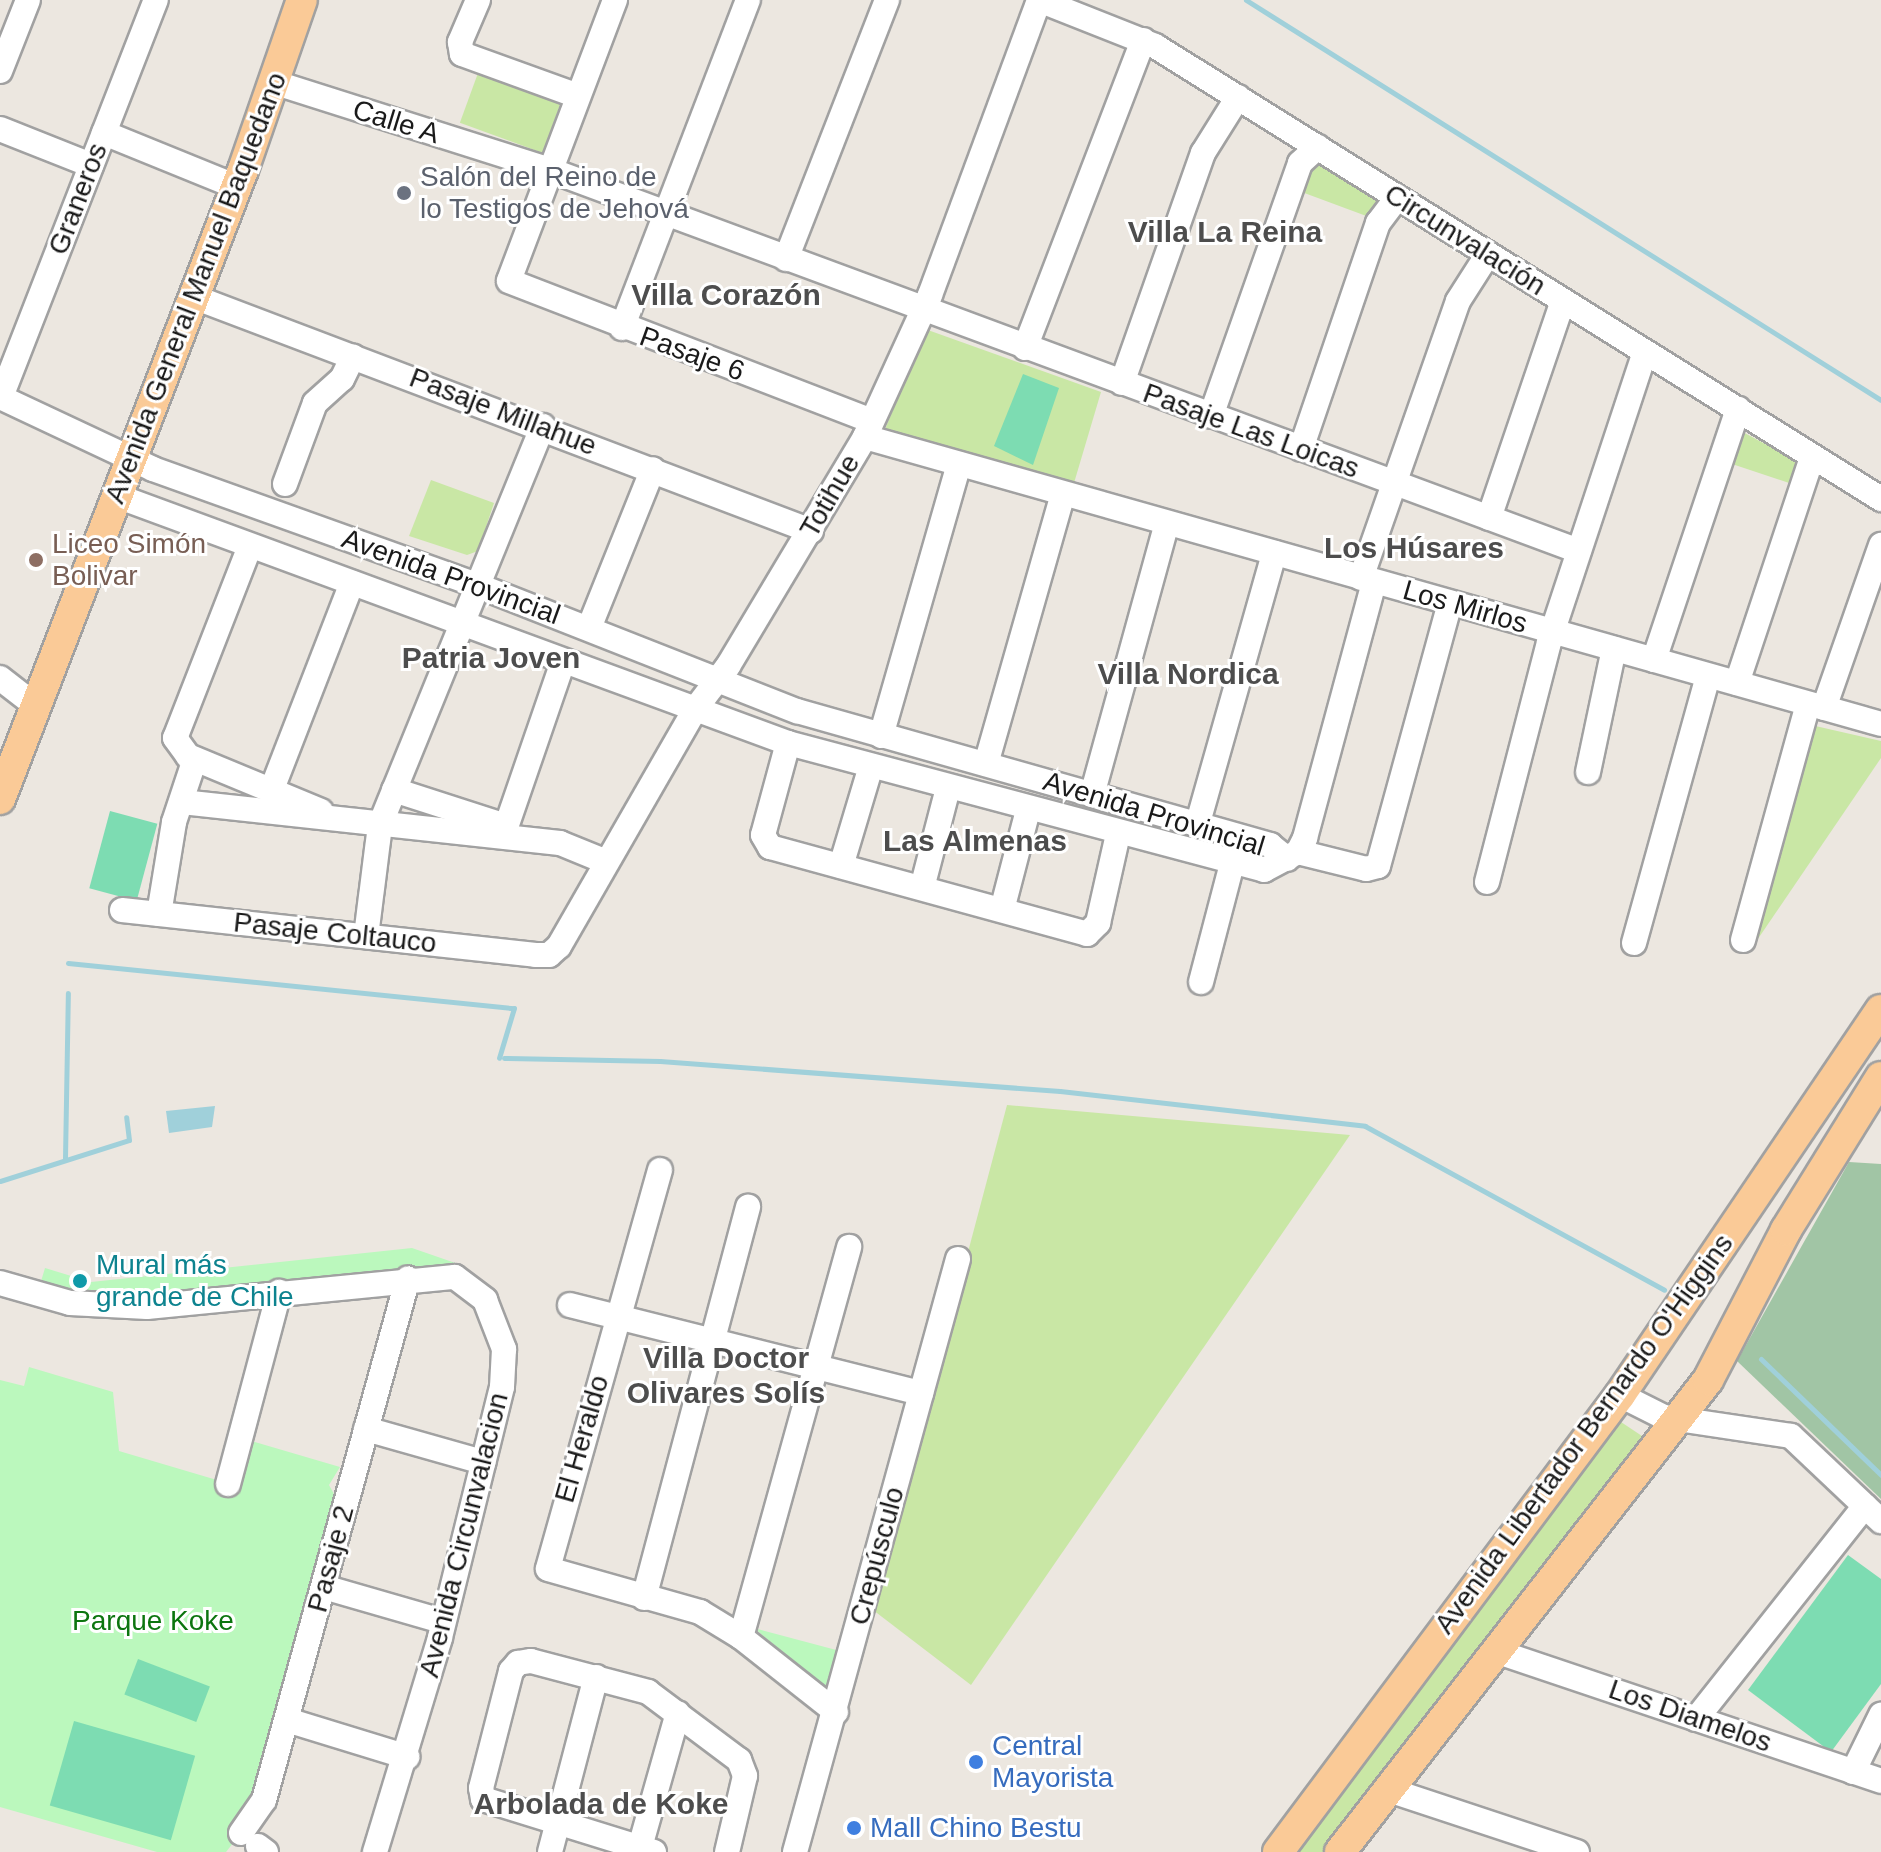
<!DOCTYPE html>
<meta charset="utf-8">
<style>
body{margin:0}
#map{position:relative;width:1881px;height:1852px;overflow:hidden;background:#ece7e0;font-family:Helvetica,sans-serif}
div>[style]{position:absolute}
.grass>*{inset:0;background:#c9e7a5;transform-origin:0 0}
.cemetery>*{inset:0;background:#a1c5a5}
.park>*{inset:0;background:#bbf8bd}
.pitch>*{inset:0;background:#7ddcb2;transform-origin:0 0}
.water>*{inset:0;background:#a0d0da}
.stream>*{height:5px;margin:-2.5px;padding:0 2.5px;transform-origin:2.5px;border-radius:2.5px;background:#a0d0da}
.roads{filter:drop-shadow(2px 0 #a1a1a1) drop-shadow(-2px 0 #a1a1a1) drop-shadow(0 2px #a1a1a1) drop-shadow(0 -2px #a1a1a1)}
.minor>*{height:24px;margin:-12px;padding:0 12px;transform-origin:12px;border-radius:12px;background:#fff}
.major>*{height:30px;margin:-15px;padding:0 15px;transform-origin:15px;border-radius:15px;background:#faca97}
.dots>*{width:22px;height:22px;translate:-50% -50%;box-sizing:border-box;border:4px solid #fff;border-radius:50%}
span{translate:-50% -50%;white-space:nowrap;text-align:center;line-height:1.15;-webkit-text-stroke:6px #fff;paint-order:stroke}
.street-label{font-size:28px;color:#1a1a1a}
.worship-label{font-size:28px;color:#5b616d}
.left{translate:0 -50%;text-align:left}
.education-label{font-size:28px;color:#785e54}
.culture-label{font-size:28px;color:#0d838f}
.park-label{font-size:28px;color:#0c750f}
.shop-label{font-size:28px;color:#366cbe}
.neighbourhood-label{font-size:30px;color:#4d4d4d;font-weight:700}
</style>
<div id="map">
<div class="grass">
<i style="left:478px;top:73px;width:88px;height:53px;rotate:20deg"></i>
<i style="clip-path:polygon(1318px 162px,1383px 200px,1369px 217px,1299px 191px)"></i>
<i style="clip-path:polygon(925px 329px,1101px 392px,1074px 483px,884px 432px)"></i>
<i style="clip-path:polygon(1739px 430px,1797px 461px,1792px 484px,1729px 463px)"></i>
<i style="clip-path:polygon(431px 480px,494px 503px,478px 551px,467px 555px,409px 536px)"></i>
<i style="clip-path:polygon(1811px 725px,1881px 741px,1881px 758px,1749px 952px)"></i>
<i style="clip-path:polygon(1007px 1105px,1350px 1135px,971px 1685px,873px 1610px)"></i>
<i style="clip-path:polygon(1615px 1418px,1651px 1442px,1329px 1852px,1297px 1852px)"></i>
</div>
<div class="cemetery">
<i style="clip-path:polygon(1849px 1162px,1881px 1164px,1881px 1499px,1737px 1361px)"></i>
</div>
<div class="park">
<i style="clip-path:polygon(412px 1248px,464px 1266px,143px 1299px,39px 1288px,45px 1268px,91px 1282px)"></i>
<i style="clip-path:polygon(29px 1367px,113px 1392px,119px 1451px,227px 1483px,241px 1438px,340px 1467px,329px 1485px,344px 1512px,241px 1833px,226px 1852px,157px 1852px,0 1807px,0 1380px,24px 1386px)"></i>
<i style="clip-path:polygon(754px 1628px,840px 1651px,828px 1690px)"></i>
</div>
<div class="pitch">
<i style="clip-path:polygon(1023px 374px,1059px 388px,1033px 465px,994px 446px)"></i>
<i style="left:110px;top:811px;width:49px;height:80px;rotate:15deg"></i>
<i style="clip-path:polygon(1848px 1555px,1881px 1579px,1881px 1684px,1831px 1752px,1748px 1690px)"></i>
<i style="left:138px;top:1659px;width:77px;height:38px;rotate:21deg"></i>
<i style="left:74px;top:1721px;width:126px;height:88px;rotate:16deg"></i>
</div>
<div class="water">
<i style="clip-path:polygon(215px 1106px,212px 1127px,169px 1133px,166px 1111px)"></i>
</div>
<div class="stream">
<i style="left:1246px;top:0;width:750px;rotate:32.21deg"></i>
<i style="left:68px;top:963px;width:448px;rotate:5.8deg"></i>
<i style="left:514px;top:1008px;width:52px;rotate:106.7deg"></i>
<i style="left:504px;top:1058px;width:156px;rotate:1.1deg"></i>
<i style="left:660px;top:1061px;width:401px;rotate:4.3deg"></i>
<i style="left:1060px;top:1091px;width:307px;rotate:6.5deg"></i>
<i style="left:1365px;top:1126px;width:341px;rotate:28.7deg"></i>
<i style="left:65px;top:1158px;width:165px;rotate:-89deg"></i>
<i style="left:0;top:1181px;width:135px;rotate:-17.6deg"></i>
<i style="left:129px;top:1140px;width:23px;rotate:-97deg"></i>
<i style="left:1761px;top:1359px;width:167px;rotate:44deg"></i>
</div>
<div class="roads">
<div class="minor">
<i style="left:478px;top:0;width:46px;rotate:113.2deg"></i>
<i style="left:460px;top:42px;width:12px;rotate:81deg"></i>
<i style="left:462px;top:54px;width:123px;rotate:19.9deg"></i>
<i style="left:615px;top:0;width:300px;rotate:110.7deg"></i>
<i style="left:509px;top:281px;width:388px;rotate:21.1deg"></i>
<i style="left:1039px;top:0;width:125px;rotate:21.6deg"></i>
<i style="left:1155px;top:46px;width:856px;rotate:31.96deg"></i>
<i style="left:0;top:71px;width:76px;rotate:-68.5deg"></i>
<i style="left:273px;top:82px;width:291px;rotate:17.6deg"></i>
<i style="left:550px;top:170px;width:1097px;rotate:20.32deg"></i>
<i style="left:0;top:129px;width:98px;rotate:21.6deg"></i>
<i style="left:104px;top:133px;width:144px;rotate:22.1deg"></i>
<i style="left:786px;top:259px;width:278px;rotate:-68.7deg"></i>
<i style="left:194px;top:297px;width:660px;rotate:20.77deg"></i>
<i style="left:622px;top:328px;width:351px;rotate:-69deg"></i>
<i style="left:1025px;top:348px;width:330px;rotate:-69deg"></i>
<i style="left:1122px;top:383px;width:244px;rotate:-70.6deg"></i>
<i style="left:1203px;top:153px;width:66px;rotate:-58deg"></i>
<i style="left:0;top:397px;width:169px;rotate:25.2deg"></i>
<i style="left:153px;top:469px;width:346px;rotate:19.7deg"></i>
<i style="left:479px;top:586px;width:342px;rotate:21.5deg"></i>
<i style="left:797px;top:711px;width:492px;rotate:15.8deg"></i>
<i style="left:1270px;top:845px;width:22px;rotate:39deg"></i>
<i style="left:1px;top:397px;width:426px;rotate:-68.7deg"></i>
<i style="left:1211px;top:416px;width:268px;rotate:-70.6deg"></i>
<i style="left:1300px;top:163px;width:24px;rotate:-42deg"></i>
<i style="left:865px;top:437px;width:1056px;rotate:15.77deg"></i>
<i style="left:1301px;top:449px;width:239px;rotate:-71.2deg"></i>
<i style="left:1378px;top:223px;width:31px;rotate:-53deg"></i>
<i style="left:285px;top:484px;width:86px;rotate:-69.7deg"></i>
<i style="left:315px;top:403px;width:36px;rotate:-42deg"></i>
<i style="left:342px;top:379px;width:25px;rotate:-64deg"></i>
<i style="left:117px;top:496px;width:715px;rotate:20.21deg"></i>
<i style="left:788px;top:743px;width:493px;rotate:14.9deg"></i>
<i style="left:1264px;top:870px;width:38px;rotate:-28deg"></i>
<i style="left:1298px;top:852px;width:16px;rotate:-63deg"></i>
<i style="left:1305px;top:838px;width:265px;rotate:-74.9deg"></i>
<i style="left:1489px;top:518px;width:229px;rotate:-71.2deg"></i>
<i style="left:250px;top:546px;width:206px;rotate:111.3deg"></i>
<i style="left:175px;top:738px;width:22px;rotate:54deg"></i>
<i style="left:188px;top:756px;width:144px;rotate:22.5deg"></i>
<i style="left:1361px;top:578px;width:293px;rotate:-70.7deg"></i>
<i style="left:1458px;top:301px;width:56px;rotate:-57.4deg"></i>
<i style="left:589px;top:628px;width:171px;rotate:-68.1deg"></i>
<i style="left:1654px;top:660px;width:265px;rotate:-71.5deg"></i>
<i style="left:0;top:678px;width:46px;rotate:37.9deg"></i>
<i style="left:1737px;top:683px;width:237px;rotate:-71.6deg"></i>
<i style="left:1824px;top:708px;width:173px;rotate:-70.7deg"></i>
<i style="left:881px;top:736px;width:283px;rotate:-74deg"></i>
<i style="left:788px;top:743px;width:95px;rotate:105.2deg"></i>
<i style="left:763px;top:835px;width:14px;rotate:60deg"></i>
<i style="left:770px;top:847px;width:329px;rotate:15.3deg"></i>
<i style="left:1087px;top:934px;width:16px;rotate:-45deg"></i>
<i style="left:1098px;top:923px;width:91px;rotate:-77.3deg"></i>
<i style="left:986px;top:764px;width:281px;rotate:-74.1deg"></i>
<i style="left:1588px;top:772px;width:126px;rotate:-78.1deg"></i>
<i style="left:272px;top:789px;width:221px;rotate:-68.8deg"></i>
<i style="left:394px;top:790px;width:118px;rotate:17.8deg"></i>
<i style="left:1092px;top:795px;width:282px;rotate:-74.6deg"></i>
<i style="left:182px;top:802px;width:380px;rotate:6.2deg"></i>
<i style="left:560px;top:843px;width:48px;rotate:22.2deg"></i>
<i style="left:1197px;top:826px;width:284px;rotate:-74.2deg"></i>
<i style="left:503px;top:836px;width:184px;rotate:-71deg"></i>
<i style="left:1298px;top:852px;width:70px;rotate:14deg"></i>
<i style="left:1366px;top:869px;width:12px;rotate:-14deg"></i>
<i style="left:1378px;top:866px;width:273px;rotate:-74.7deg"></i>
<i style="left:841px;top:866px;width:104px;rotate:-73.3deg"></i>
<i style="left:1487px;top:882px;width:248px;rotate:-75.5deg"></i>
<i style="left:1549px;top:642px;width:305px;rotate:-71.7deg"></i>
<i style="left:922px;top:888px;width:103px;rotate:-75.4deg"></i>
<i style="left:122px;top:910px;width:416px;rotate:6.2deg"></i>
<i style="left:536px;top:955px;width:13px"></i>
<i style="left:549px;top:955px;width:13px;rotate:-42deg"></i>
<i style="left:559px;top:946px;width:275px;rotate:-60.1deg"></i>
<i style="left:696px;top:708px;width:53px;rotate:-52.7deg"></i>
<i style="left:728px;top:666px;width:267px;rotate:-59.1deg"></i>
<i style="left:865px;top:437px;width:156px;rotate:-65.4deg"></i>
<i style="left:930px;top:295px;width:314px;rotate:-69.7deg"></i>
<i style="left:1002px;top:910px;width:103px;rotate:-75.4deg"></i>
<i style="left:159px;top:914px;width:93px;rotate:-80.7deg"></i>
<i style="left:174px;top:822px;width:66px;rotate:-71.6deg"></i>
<i style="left:366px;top:936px;width:112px;rotate:-82.8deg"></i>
<i style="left:380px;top:825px;width:431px;rotate:-67.8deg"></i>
<i style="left:1743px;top:940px;width:245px;rotate:-74.6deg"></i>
<i style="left:1634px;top:943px;width:277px;rotate:-74.5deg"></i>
<i style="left:1201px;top:982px;width:122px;rotate:-75.3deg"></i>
<i style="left:660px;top:1170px;width:414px;rotate:105.7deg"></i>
<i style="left:548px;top:1569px;width:158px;rotate:15.8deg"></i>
<i style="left:700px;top:1612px;width:48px;rotate:31.4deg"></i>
<i style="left:741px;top:1637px;width:121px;rotate:38.3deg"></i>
<i style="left:0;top:1283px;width:73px;rotate:15.9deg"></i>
<i style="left:70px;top:1303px;width:77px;rotate:3deg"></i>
<i style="left:147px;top:1307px;width:309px;rotate:-5.6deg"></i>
<i style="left:455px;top:1277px;width:38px;rotate:37deg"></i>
<i style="left:485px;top:1300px;width:53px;rotate:68.8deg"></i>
<i style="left:504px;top:1349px;width:38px;rotate:93deg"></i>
<i style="left:502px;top:1387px;width:259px;rotate:103.9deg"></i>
<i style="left:440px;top:1638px;width:224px;rotate:106.9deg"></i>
<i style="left:570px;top:1305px;width:362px;rotate:14.1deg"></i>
<i style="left:1620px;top:1395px;width:49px;rotate:26.6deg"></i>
<i style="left:1664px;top:1417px;width:128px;rotate:8.5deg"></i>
<i style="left:1791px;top:1436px;width:124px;rotate:43.4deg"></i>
<i style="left:366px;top:1429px;width:122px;rotate:15.8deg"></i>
<i style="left:228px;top:1484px;width:199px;rotate:-75.1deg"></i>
<i style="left:324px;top:1587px;width:123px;rotate:16.1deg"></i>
<i style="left:644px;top:1598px;width:405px;rotate:-75.1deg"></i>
<i style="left:741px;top:1637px;width:405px;rotate:-74.5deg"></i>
<i style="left:1498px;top:1652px;width:404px;rotate:18.6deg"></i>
<i style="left:1696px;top:1719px;width:272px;rotate:-51.6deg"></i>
<i style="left:287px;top:1720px;width:126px;rotate:17.1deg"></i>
<i style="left:1853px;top:1772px;width:64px;rotate:-63.8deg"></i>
<i style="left:1389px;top:1790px;width:198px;rotate:18.3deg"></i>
<i style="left:241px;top:1833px;width:40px;rotate:-55.1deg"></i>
<i style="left:264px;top:1800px;width:541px;rotate:-74.58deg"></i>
<i style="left:258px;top:1846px;width:10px;rotate:37deg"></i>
<i style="left:640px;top:1847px;width:139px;rotate:-74.2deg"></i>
<i style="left:550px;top:1852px;width:181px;rotate:-75.3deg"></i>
<i style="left:654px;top:1852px;width:179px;rotate:-162.8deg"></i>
<i style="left:483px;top:1799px;width:11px;rotate:-100deg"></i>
<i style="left:481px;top:1788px;width:121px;rotate:-75.6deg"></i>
<i style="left:511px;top:1671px;width:11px;rotate:-49deg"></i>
<i style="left:518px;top:1663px;width:13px;rotate:-9deg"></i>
<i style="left:531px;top:1661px;width:121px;rotate:14.8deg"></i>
<i style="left:648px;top:1692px;width:114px;rotate:36.8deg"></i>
<i style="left:739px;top:1760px;width:17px;rotate:69deg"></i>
<i style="left:745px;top:1776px;width:78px;rotate:103.3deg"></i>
<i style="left:795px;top:1852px;width:615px;rotate:-74.63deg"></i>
</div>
<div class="major">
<i style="left:0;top:799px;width:674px;rotate:-68.88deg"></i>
<i style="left:243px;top:170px;width:180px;rotate:-70.9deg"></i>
<i style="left:1278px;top:1852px;width:571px;rotate:-53.19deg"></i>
<i style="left:1620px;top:1395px;width:465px;rotate:-55.9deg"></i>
<i style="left:1340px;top:1852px;width:599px;rotate:-52.06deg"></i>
<i style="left:1708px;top:1380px;width:169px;rotate:-62.5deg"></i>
<i style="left:1786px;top:1230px;width:180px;rotate:-58.2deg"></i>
</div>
</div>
<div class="dots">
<i style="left:404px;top:193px;background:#6b7280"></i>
<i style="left:36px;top:560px;background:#8d6e63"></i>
<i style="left:80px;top:1281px;background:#0f9aa8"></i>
<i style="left:976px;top:1762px;background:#3f7fe0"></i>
<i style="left:854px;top:1828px;background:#3f7fe0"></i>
</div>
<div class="street-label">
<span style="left:396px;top:122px;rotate:17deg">Calle A</span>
<span style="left:78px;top:199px;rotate:-69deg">Graneros</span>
<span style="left:1465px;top:240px;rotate:32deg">Circunvalación</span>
<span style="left:196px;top:288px;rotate:-69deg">Avenida General Manuel Baquedano</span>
<span style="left:692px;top:354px;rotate:20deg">Pasaje 6</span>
<span style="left:503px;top:412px;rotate:21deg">Pasaje Millahue</span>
<span style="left:1251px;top:431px;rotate:20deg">Pasaje Las Loicas</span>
<span style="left:830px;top:496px;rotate:-60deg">Totihue</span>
<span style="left:451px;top:577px;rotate:20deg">Avenida Provincial</span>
<span style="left:1465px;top:607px;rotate:16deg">Los Mirlos</span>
<span style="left:1154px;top:814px;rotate:17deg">Avenida Provincial</span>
<span style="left:335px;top:933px;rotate:6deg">Pasaje Coltauco</span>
<span style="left:1584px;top:1434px;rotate:-54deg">Avenida Libertador Bernardo O'Higgins</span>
<span style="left:582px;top:1439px;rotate:-74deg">El Heraldo</span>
<span style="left:464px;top:1535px;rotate:-76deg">Avenida Circunvalacion</span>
<span style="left:877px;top:1556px;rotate:-75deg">Crepúsculo</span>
<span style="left:331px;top:1559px;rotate:-75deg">Pasaje 2</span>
<span style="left:1690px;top:1716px;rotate:19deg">Los Diamelos</span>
</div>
<div class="worship-label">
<span class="left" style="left:420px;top:193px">Salón del Reino de<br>lo Testigos de Jehová</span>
</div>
<div class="education-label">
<span class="left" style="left:52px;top:560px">Liceo Simón<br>Bolivar</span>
</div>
<div class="culture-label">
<span class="left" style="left:96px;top:1281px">Mural más<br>grande de Chile</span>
</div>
<div class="park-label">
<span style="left:153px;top:1621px">Parque Koke</span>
</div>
<div class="shop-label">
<span class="left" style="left:992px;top:1762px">Central<br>Mayorista</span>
<span class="left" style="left:870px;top:1828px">Mall Chino Bestu</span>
</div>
<div class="neighbourhood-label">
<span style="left:1225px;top:232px">Villa La Reina</span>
<span style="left:726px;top:295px">Villa Corazón</span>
<span style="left:1414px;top:548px">Los Húsares</span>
<span style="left:491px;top:658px">Patria Joven</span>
<span style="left:1188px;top:674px">Villa Nordica</span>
<span style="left:975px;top:841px">Las Almenas</span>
<span style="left:726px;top:1375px">Villa Doctor<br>Olivares Solís</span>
<span style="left:601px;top:1804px">Arbolada de Koke</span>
</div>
</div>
